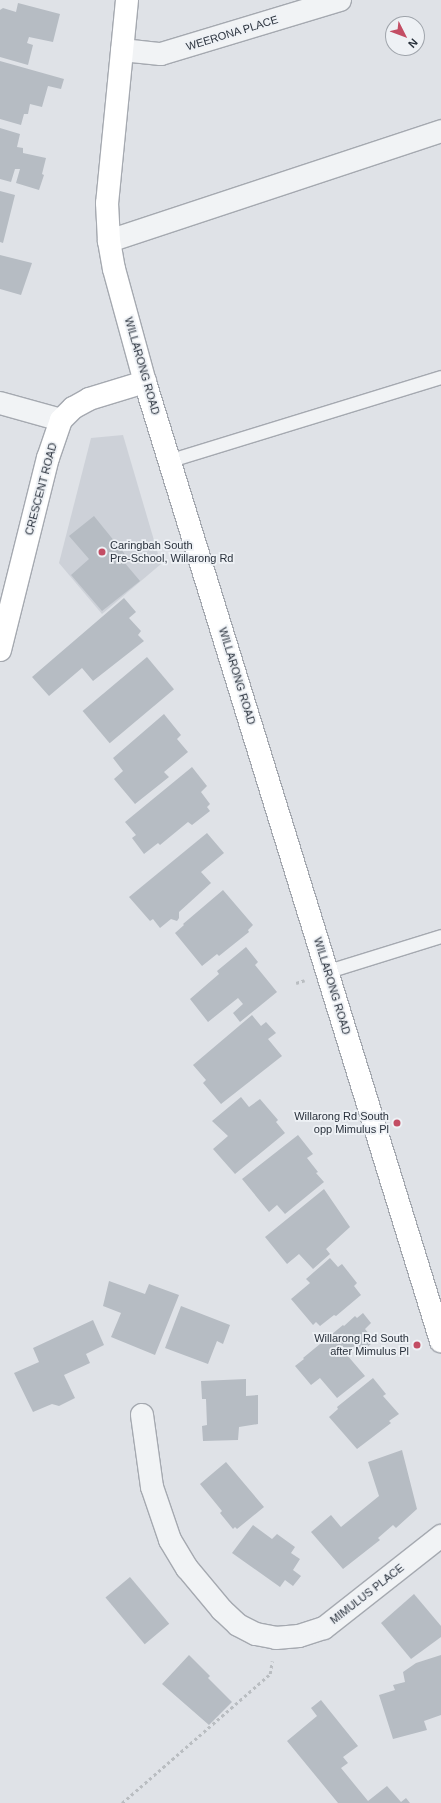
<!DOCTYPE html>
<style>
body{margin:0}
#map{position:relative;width:441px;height:1803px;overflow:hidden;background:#dfe2e7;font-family:Helvetica,sans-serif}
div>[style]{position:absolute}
.built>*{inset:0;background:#cdd1d8}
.building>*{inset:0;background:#b6bcc3;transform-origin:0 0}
.path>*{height:2.5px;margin-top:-1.25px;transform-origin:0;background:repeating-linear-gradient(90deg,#b9bdc1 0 3px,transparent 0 6px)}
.roads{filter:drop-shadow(1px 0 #a5a9b0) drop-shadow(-1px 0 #a5a9b0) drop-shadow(0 1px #a5a9b0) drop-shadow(0 -1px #a5a9b0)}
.lane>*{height:13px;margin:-6.5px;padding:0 6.5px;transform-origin:6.5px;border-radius:6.5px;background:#f1f3f5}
.street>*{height:22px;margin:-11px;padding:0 11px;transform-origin:11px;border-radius:11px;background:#f1f3f5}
.secondary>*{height:22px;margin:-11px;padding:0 11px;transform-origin:11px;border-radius:11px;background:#fff}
.dots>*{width:11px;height:11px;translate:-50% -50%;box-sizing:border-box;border:2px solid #eef1f5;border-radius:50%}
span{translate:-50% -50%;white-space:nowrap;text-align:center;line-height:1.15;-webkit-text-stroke:3.5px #eef1f5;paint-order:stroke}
.street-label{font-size:11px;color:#29313c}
.poi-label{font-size:11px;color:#29313c}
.left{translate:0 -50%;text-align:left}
.right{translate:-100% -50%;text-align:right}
.north{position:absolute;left:385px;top:16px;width:40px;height:40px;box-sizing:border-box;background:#eef1f5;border:1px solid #9fa4ab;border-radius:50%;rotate:132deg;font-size:11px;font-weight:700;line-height:16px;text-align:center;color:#29313c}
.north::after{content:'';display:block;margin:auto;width:14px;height:18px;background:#c34d64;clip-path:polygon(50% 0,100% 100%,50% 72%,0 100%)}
</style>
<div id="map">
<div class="built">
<i style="clip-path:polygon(123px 435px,161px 564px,102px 614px,59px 563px,91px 438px)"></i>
</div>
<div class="building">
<i style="clip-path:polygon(18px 3px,60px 14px,53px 42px,29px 37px,27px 43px,33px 45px,28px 65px,0 57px,0 10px,3px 8px,16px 12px)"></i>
<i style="clip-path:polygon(0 61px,64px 79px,61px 89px,48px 86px,42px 107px,30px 104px,28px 114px,24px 114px,21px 125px,0 119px)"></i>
<i style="clip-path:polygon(0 128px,20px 134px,17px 147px,23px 148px,23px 153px,46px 158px,42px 174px,44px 175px,39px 190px,16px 183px,20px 169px,15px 169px,11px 182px,0 179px)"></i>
<i style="clip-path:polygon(0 191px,15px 195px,3px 243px,0 242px)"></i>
<i style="clip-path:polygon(0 255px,32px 263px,21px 295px,0 289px)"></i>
<i style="clip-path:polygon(94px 516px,128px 558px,124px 562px,140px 581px,102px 611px,71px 575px,89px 559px,69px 536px)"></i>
<i style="clip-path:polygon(124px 598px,136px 612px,129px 618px,141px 631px,138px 635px,144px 641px,93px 681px,82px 668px,49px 696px,32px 677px)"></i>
<i style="left:147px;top:657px;width:42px;height:84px;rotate:50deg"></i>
<i style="clip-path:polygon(164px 714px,181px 735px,177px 739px,188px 752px,164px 772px,169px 777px,135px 804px,114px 779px,123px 771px,113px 758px)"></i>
<i style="clip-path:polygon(192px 767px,207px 786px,201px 792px,210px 804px,207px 807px,210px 811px,192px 825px,188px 822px,160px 845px,158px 843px,144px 854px,132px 838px,136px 835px,125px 822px)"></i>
<i style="clip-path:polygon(207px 833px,224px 853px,201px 872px,211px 883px,179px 912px,179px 918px,177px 921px,171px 919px,160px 928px,153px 919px,150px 921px,129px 897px)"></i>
<i style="clip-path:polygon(223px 890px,253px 925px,248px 930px,249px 932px,219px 956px,217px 954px,202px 966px,175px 933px,184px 925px,183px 924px)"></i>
<i style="clip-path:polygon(246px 947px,258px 962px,255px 965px,277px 992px,240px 1022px,233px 1013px,243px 1004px,238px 998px,208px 1022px,190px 999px,219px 974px,217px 971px)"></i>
<i style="clip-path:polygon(252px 1015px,261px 1026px,266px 1022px,276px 1033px,268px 1039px,282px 1056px,221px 1104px,203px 1083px,206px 1080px,193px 1065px)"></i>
<i style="clip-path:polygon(241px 1097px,249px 1107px,260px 1099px,278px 1120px,276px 1122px,285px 1133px,235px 1174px,213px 1149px,228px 1136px,212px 1121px)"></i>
<i style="clip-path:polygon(298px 1135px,313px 1154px,307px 1158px,318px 1172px,316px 1173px,324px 1182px,285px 1214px,277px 1205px,269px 1212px,242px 1179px)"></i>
<i style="clip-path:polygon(324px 1189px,350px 1227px,326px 1249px,330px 1254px,313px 1269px,299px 1254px,287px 1264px,265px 1237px)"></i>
<i style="clip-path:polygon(330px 1258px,338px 1267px,342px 1264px,357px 1283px,354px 1286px,361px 1295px,336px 1316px,334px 1315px,320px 1326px,316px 1322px,313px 1325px,291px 1299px,310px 1283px,306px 1279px)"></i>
<i style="clip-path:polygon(109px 1281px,145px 1294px,149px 1284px,179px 1295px,155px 1355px,111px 1337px,121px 1313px,103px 1306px)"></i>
<i style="clip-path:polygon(181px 1306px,230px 1325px,223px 1344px,217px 1341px,208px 1364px,165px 1348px)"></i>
<i style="clip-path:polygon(363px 1313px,371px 1323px,365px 1329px,370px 1335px,367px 1339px,371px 1344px,361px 1352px,357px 1346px,347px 1355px,365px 1376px,337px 1398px,320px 1378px,311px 1385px,295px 1366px,304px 1359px,303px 1358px,343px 1325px,344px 1326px,355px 1316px,357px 1318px)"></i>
<i style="clip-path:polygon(93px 1320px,104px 1345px,86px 1354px,90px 1363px,64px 1375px,75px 1398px,59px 1406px,52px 1404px,33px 1412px,14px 1373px,39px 1362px,33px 1348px)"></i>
<i style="clip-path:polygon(373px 1378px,386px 1394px,383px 1396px,399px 1414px,389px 1421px,391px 1423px,357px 1449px,329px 1417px,338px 1409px,337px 1407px)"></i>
<i style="clip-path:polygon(246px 1379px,246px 1396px,258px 1395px,258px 1424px,239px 1427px,238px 1440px,203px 1441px,202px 1426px,207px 1425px,206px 1399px,202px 1399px,201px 1381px)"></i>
<i style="clip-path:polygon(402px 1450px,417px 1509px,396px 1528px,393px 1525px,378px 1538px,380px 1540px,343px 1569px,311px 1532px,331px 1515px,341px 1527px,379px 1496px,368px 1462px)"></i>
<i style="clip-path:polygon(226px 1462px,264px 1507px,237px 1529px,235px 1527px,233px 1529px,220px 1513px,222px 1511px,200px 1484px)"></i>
<i style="clip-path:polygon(253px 1525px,272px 1539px,277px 1534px,295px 1547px,291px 1553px,300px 1559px,293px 1570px,301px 1576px,293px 1586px,285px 1580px,280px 1587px,232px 1553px)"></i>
<i style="left:130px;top:1577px;width:61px;height:32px;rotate:50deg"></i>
<i style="clip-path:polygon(414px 1594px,441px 1626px,441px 1637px,411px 1659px,381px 1623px)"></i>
<i style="clip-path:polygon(189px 1655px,210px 1676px,208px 1678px,232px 1702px,209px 1725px,162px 1684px)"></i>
<i style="clip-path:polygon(441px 1655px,441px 1715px,424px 1721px,427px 1730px,393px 1739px,379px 1695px,395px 1690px,393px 1685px,405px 1682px,403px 1672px,416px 1663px)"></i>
<i style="clip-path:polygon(321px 1700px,358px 1746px,343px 1757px,348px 1763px,341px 1768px,368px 1801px,387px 1786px,401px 1802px,406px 1798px,410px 1803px,338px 1803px,287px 1741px,317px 1716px,311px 1708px)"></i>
</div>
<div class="path">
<i style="left:296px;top:983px;width:9px;rotate:-18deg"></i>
<i style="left:122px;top:1803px;width:196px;rotate:-41.1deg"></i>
<i style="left:270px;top:1674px;width:13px;rotate:-81deg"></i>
</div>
<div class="roads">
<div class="lane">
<i style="left:171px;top:460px;width:282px;rotate:-17.1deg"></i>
<i style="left:328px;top:971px;width:118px;rotate:-17.2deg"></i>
</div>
<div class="street">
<i style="left:122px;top:50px;width:39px;rotate:6deg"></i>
<i style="left:161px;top:54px;width:187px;rotate:-16.8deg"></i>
<i style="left:109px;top:241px;width:350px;rotate:-18.3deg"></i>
<i style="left:0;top:403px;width:63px;rotate:15.6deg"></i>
<i style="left:142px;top:1415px;width:73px;rotate:82.1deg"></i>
<i style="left:152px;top:1487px;width:56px;rotate:71.2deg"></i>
<i style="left:170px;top:1540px;width:33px;rotate:59deg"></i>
<i style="left:187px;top:1568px;width:55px;rotate:50.2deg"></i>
<i style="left:222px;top:1610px;width:22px;rotate:43deg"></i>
<i style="left:238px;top:1625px;width:20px;rotate:27deg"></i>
<i style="left:256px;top:1634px;width:20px;rotate:11deg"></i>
<i style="left:276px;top:1638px;width:23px;rotate:-5deg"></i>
<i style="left:299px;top:1636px;width:26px;rotate:-18deg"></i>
<i style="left:324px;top:1628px;width:149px;rotate:-38.2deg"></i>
</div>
<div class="secondary">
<i style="left:127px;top:0;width:204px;rotate:95.6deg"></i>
<i style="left:107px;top:203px;width:38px;rotate:87deg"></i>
<i style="left:109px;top:241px;width:28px;rotate:80deg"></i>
<i style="left:114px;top:269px;width:117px;rotate:74.7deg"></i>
<i style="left:145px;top:382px;width:1004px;rotate:72.85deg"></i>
<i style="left:0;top:650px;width:198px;rotate:-76deg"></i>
<i style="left:48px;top:458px;width:40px;rotate:-71.1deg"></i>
<i style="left:61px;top:420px;width:17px;rotate:-45deg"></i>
<i style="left:73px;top:408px;width:18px;rotate:-29deg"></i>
<i style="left:89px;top:399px;width:59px;rotate:-16.9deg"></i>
</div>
</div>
<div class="dots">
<i style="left:102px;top:552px;background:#c34d64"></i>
<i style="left:397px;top:1123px;background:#c34d64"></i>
<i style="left:417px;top:1345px;background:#c34d64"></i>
</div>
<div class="street-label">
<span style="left:232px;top:33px;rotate:-17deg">WEERONA PLACE</span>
<span style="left:142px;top:366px;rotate:74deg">WILLARONG ROAD</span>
<span style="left:41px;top:489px;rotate:-75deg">CRESCENT ROAD</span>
<span style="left:237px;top:676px;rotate:73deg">WILLARONG ROAD</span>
<span style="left:332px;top:986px;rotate:73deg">WILLARONG ROAD</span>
<span style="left:367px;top:1594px;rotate:-38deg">MIMULUS PLACE</span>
</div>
<div class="poi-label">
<span class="left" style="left:110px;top:552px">Caringbah South<br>Pre-School, Willarong Rd</span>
<span class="right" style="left:389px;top:1123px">Willarong Rd South<br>opp Mimulus Pl</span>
<span class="right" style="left:409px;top:1345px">Willarong Rd South<br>after Mimulus Pl</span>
</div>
<div class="north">N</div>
</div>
